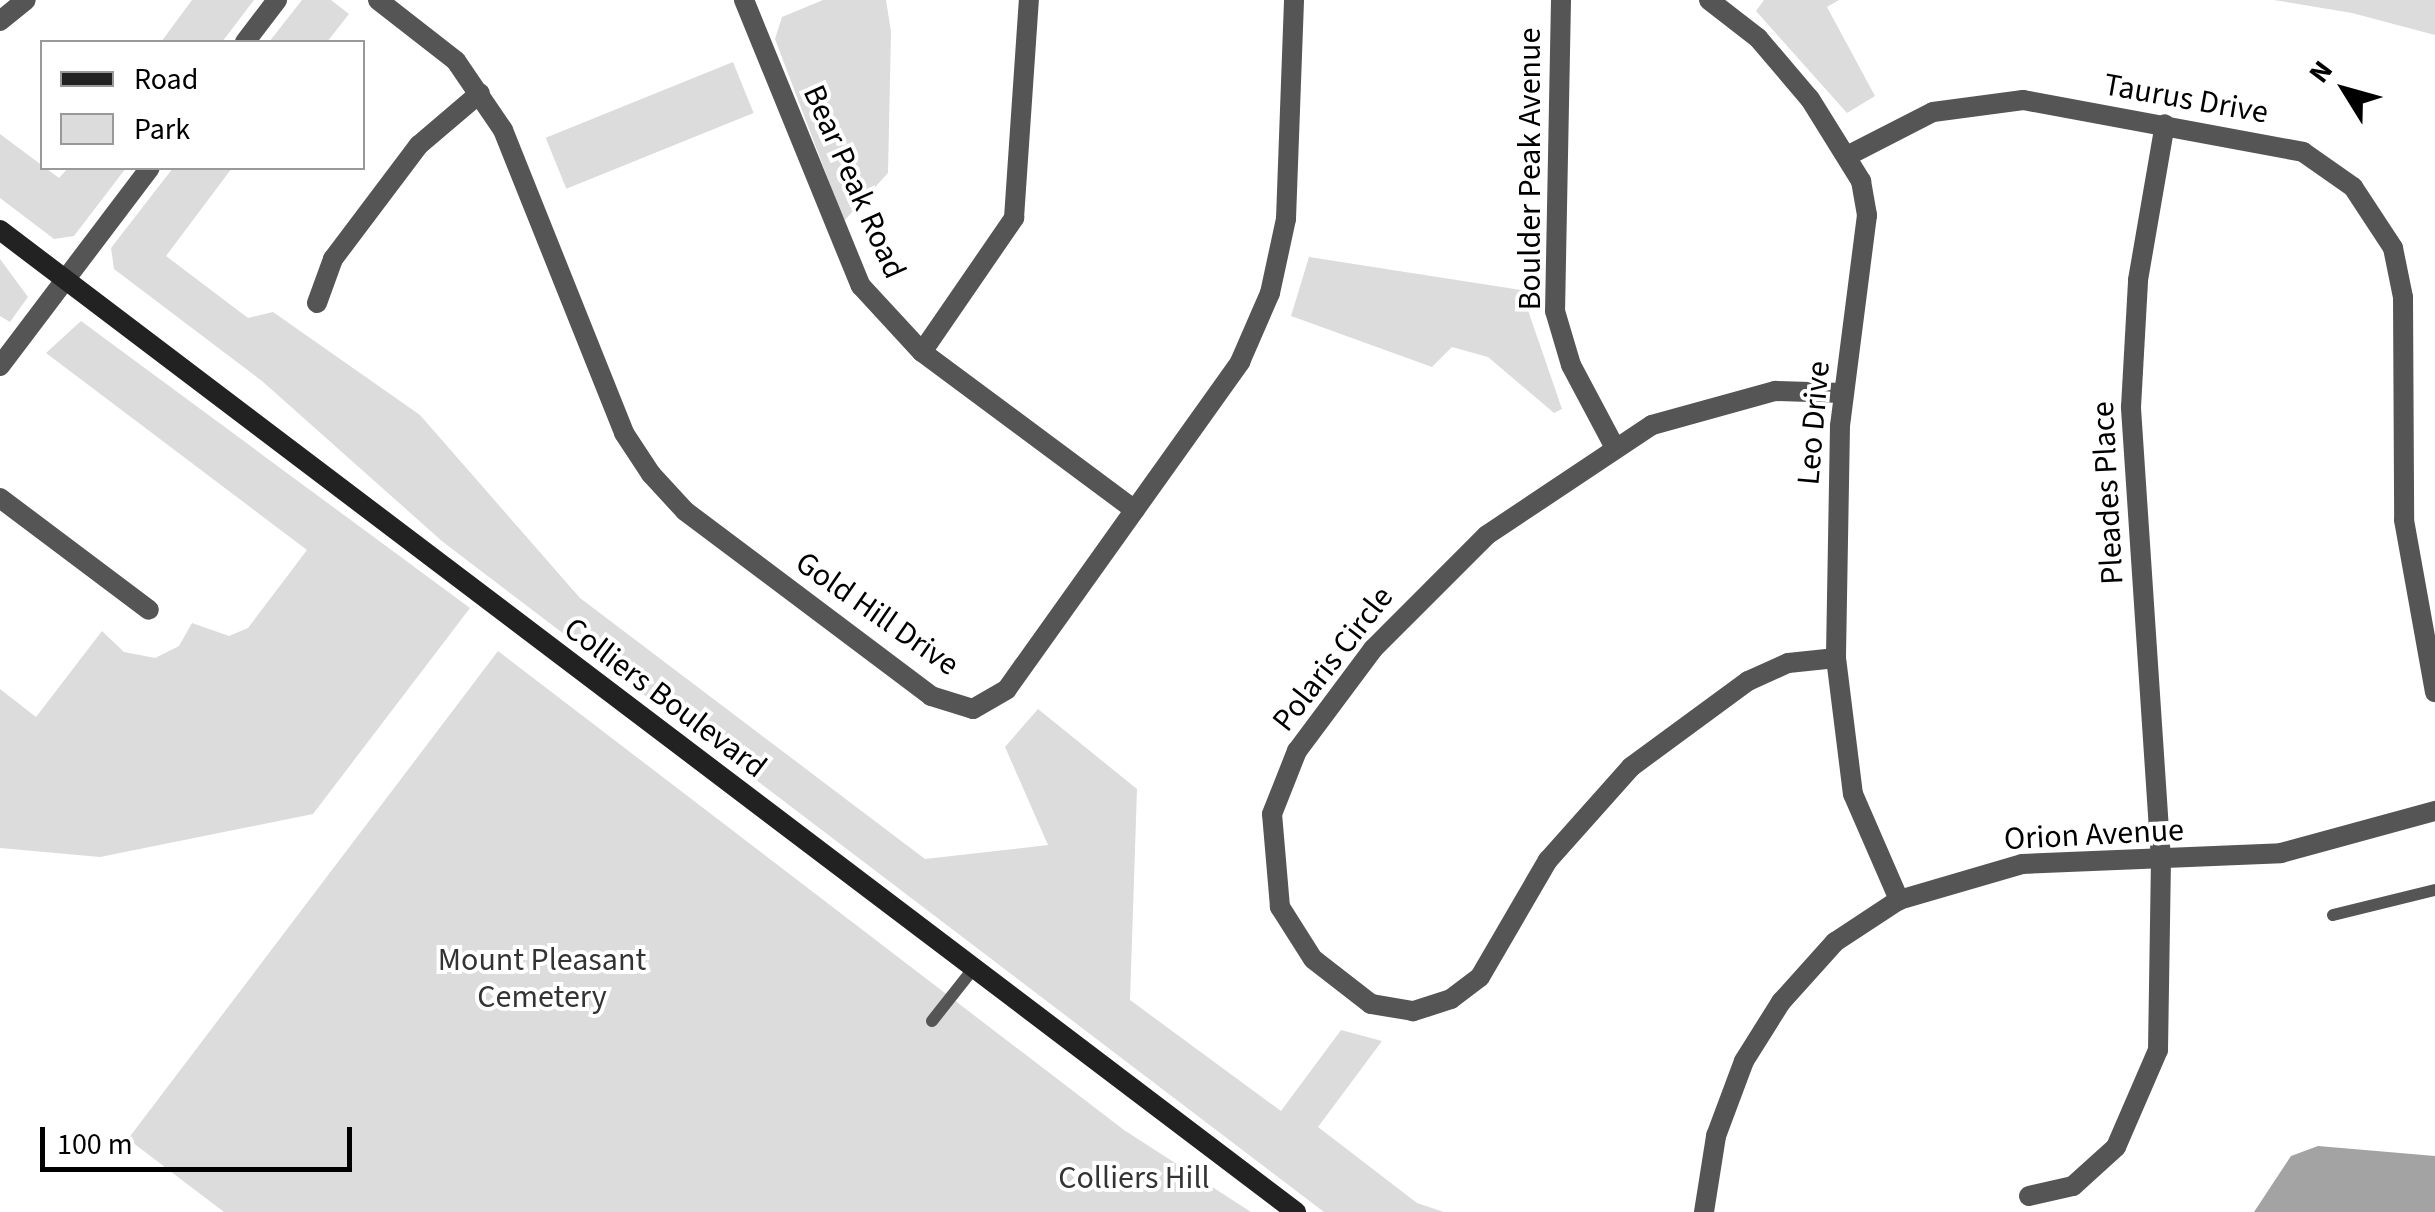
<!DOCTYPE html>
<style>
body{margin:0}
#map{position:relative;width:2435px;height:1212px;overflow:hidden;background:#fff;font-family:"Source Sans 3",sans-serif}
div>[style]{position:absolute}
.green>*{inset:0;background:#dcdcdc;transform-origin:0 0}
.water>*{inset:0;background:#a3a3a3}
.lane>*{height:12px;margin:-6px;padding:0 6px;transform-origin:6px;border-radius:6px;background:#555}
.street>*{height:20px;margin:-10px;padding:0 10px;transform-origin:10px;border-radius:10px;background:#555}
.secondary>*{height:20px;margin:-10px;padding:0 10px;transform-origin:10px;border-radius:10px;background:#222}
span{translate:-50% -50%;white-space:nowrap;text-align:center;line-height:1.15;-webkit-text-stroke:8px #fff;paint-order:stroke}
.street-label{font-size:32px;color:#000}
.park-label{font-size:32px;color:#333}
.legend{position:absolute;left:40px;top:40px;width:325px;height:130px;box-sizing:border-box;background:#fff;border:2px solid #999;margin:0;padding:12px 18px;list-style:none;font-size:30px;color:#000}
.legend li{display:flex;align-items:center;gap:20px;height:50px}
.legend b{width:50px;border:2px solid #999}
.north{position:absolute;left:2295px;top:40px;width:100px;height:100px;-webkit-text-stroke:8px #fff;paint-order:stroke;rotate:307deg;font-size:28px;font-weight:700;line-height:40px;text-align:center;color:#000}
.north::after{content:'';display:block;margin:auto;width:35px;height:45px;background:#000;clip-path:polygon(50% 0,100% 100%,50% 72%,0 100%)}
.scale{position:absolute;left:40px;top:1127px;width:312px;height:45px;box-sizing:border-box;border:5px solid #000;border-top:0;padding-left:12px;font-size:30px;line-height:35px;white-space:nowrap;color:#000;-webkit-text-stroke:8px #fff;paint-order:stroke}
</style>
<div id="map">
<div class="green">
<i style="clip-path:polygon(192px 0,254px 0,222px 42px,161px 42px)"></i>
<i style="clip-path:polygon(302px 0,331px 0,349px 14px,327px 42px,269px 42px)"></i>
<i style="clip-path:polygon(823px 0,886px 0,891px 32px,888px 173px,844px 221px,775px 39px,782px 17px)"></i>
<i style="clip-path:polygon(1764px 0,1839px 0,1827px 7px,1875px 96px,1847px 113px,1756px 11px)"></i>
<i style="clip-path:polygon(2274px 0,2435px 0,2435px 35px,2352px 13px)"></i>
<i style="left:733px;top:62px;width:55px;height:202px;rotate:68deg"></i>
<i style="clip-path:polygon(0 134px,59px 178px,68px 168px,126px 168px,74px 236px,54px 239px,0 198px)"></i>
<i style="clip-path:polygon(173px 168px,232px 168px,166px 256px,248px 318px,273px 312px,420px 415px,580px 598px,925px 859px,1048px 845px,1005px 747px,1038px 709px,1137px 789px,1130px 1000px,1281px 1111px,1341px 1030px,1382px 1041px,1318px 1127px,1417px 1203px,1444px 1212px,1324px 1212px,443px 542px,262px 381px,114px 269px,111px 248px)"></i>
<i style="clip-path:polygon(1309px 257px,1521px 290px,1562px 409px,1554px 413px,1488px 357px,1452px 347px,1432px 367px,1291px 316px)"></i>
<i style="clip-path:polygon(0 259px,28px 297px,10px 322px,0 316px)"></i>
<i style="clip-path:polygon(81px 321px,470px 608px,313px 814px,100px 857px,0 848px,0 689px,36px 717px,102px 631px,124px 652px,155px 658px,179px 646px,192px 623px,229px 636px,248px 628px,307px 550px,46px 353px)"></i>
<i style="clip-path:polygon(498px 651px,1124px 1130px,1251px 1212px,224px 1212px,128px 1139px)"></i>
</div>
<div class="water">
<i style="clip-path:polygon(2318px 1146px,2435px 1156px,2435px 1212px,2254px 1212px,2291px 1156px)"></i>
</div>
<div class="lane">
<i style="left:2333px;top:915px;width:105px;rotate:-13.8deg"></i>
<i style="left:932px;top:1021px;width:66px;rotate:-51.7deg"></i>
</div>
<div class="street">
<i style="left:378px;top:0;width:99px;rotate:38deg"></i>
<i style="left:456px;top:61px;width:83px;rotate:55.7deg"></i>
<i style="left:503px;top:130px;width:326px;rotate:68.2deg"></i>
<i style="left:624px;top:433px;width:49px;rotate:56.6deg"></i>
<i style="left:651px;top:474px;width:50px;rotate:47.4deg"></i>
<i style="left:685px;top:511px;width:308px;rotate:36.9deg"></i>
<i style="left:931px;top:696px;width:44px;rotate:17.2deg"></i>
<i style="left:973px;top:709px;width:39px;rotate:-30deg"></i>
<i style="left:1007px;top:689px;width:402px;rotate:-54.5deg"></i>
<i style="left:1240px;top:362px;width:75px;rotate:-66.5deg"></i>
<i style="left:1270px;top:293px;width:76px;rotate:-77.8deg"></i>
<i style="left:1286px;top:219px;width:219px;rotate:-87.9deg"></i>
<i style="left:744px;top:0;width:309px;rotate:67.8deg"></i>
<i style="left:861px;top:286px;width:90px;rotate:47.3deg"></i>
<i style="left:922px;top:352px;width:265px;rotate:36.6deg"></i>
<i style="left:1561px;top:0;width:311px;rotate:91.1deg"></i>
<i style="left:1555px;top:311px;width:56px;rotate:73.5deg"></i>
<i style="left:1571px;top:365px;width:92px;rotate:62deg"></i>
<i style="left:1709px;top:0;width:62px;rotate:37.8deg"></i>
<i style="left:1758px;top:38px;width:80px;rotate:49.6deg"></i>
<i style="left:1810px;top:99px;width:97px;rotate:58.1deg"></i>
<i style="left:1861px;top:181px;width:35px;rotate:80deg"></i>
<i style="left:1867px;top:215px;width:213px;rotate:97.3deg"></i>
<i style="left:1840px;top:426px;width:232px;rotate:91deg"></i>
<i style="left:1836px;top:658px;width:137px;rotate:82.9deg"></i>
<i style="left:1853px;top:794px;width:116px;rotate:66.5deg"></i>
<i style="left:0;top:21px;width:33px;rotate:-39deg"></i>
<i style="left:245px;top:42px;width:53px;rotate:-52.7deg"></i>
<i style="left:1849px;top:155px;width:94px;rotate:-27.1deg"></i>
<i style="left:1933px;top:112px;width:91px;rotate:-7.6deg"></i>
<i style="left:2023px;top:100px;width:285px;rotate:10.5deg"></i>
<i style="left:2303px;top:152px;width:61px;rotate:35deg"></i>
<i style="left:2353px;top:187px;width:73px;rotate:56.7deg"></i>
<i style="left:2393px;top:248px;width:50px;rotate:78.5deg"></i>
<i style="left:2403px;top:297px;width:223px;rotate:89.7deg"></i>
<i style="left:2404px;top:520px;width:175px;rotate:79.8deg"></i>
<i style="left:317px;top:303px;width:47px;rotate:-70deg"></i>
<i style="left:333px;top:259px;width:143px;rotate:-53deg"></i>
<i style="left:419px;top:145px;width:80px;rotate:-40.4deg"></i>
<i style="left:922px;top:352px;width:163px;rotate:-55.5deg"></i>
<i style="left:1014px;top:218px;width:219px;rotate:-86.1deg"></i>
<i style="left:0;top:366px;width:248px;rotate:-52.9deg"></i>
<i style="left:0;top:498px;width:186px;rotate:36.9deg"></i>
<i style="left:1836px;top:658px;width:48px;rotate:174.1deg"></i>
<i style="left:1788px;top:663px;width:44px;rotate:155.8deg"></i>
<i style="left:1748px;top:681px;width:145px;rotate:143.7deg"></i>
<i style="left:1631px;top:767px;width:125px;rotate:131.7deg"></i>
<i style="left:1548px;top:860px;width:135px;rotate:120.2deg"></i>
<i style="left:1480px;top:977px;width:36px;rotate:143deg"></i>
<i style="left:1451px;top:999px;width:40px;rotate:162deg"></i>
<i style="left:1413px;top:1011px;width:43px;rotate:-170.5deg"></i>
<i style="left:1371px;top:1004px;width:73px;rotate:-142.2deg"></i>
<i style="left:1313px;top:959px;width:62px;rotate:-122.4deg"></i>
<i style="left:1280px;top:907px;width:93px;rotate:-94.9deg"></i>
<i style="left:1272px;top:814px;width:68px;rotate:-68.4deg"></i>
<i style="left:1297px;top:751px;width:127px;rotate:-53.3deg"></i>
<i style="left:1373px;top:649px;width:161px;rotate:-45deg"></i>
<i style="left:1487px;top:535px;width:198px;rotate:-33.7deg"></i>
<i style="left:1652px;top:425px;width:128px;rotate:-15.5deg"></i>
<i style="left:1775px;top:391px;width:68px;rotate:1.7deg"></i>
<i style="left:2029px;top:1196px;width:45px;rotate:-12.8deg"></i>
<i style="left:2073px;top:1186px;width:58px;rotate:-42.2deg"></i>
<i style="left:2116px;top:1147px;width:106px;rotate:-66.6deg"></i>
<i style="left:2158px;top:1050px;width:190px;rotate:-89.1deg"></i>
<i style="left:2161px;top:860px;width:454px;rotate:-93.8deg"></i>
<i style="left:2131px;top:407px;width:127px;rotate:-86.8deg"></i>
<i style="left:2138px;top:280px;width:158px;rotate:-80.2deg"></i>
<i style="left:1704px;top:1212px;width:77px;rotate:-81deg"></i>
<i style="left:1716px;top:1136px;width:80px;rotate:-69.5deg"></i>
<i style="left:1744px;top:1061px;width:70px;rotate:-57.9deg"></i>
<i style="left:1781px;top:1002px;width:81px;rotate:-48deg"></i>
<i style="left:1835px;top:942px;width:77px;rotate:-33.3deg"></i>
<i style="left:1899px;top:900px;width:128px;rotate:-16.3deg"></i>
<i style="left:2022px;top:864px;width:259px;rotate:-2.4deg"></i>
<i style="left:2281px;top:853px;width:160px;rotate:-15.3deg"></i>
</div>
<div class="secondary">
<i style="left:0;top:230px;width:1626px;rotate:37.15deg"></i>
</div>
<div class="street-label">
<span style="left:2186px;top:99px;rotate:10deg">Taurus Drive</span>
<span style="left:1530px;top:169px;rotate:-90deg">Boulder Peak Avenue</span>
<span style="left:854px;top:182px;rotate:66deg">Bear Peak Road</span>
<span style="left:1814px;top:423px;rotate:-85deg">Leo Drive</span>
<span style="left:2108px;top:493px;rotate:-93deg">Pleades Place</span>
<span style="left:877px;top:614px;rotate:35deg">Gold Hill Drive</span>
<span style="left:1333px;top:659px;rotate:-52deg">Polaris Circle</span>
<span style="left:665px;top:698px;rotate:37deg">Colliers Boulevard</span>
<span style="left:2094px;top:835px;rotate:-3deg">Orion Avenue</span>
</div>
<div class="park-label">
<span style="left:542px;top:979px">Mount Pleasant<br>Cemetery</span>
<span style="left:1134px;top:1178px">Colliers Hill</span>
</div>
<ul class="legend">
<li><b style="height:12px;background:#222"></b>Road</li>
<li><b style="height:28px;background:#dcdcdc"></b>Park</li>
</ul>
<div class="north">N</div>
<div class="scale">100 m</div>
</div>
